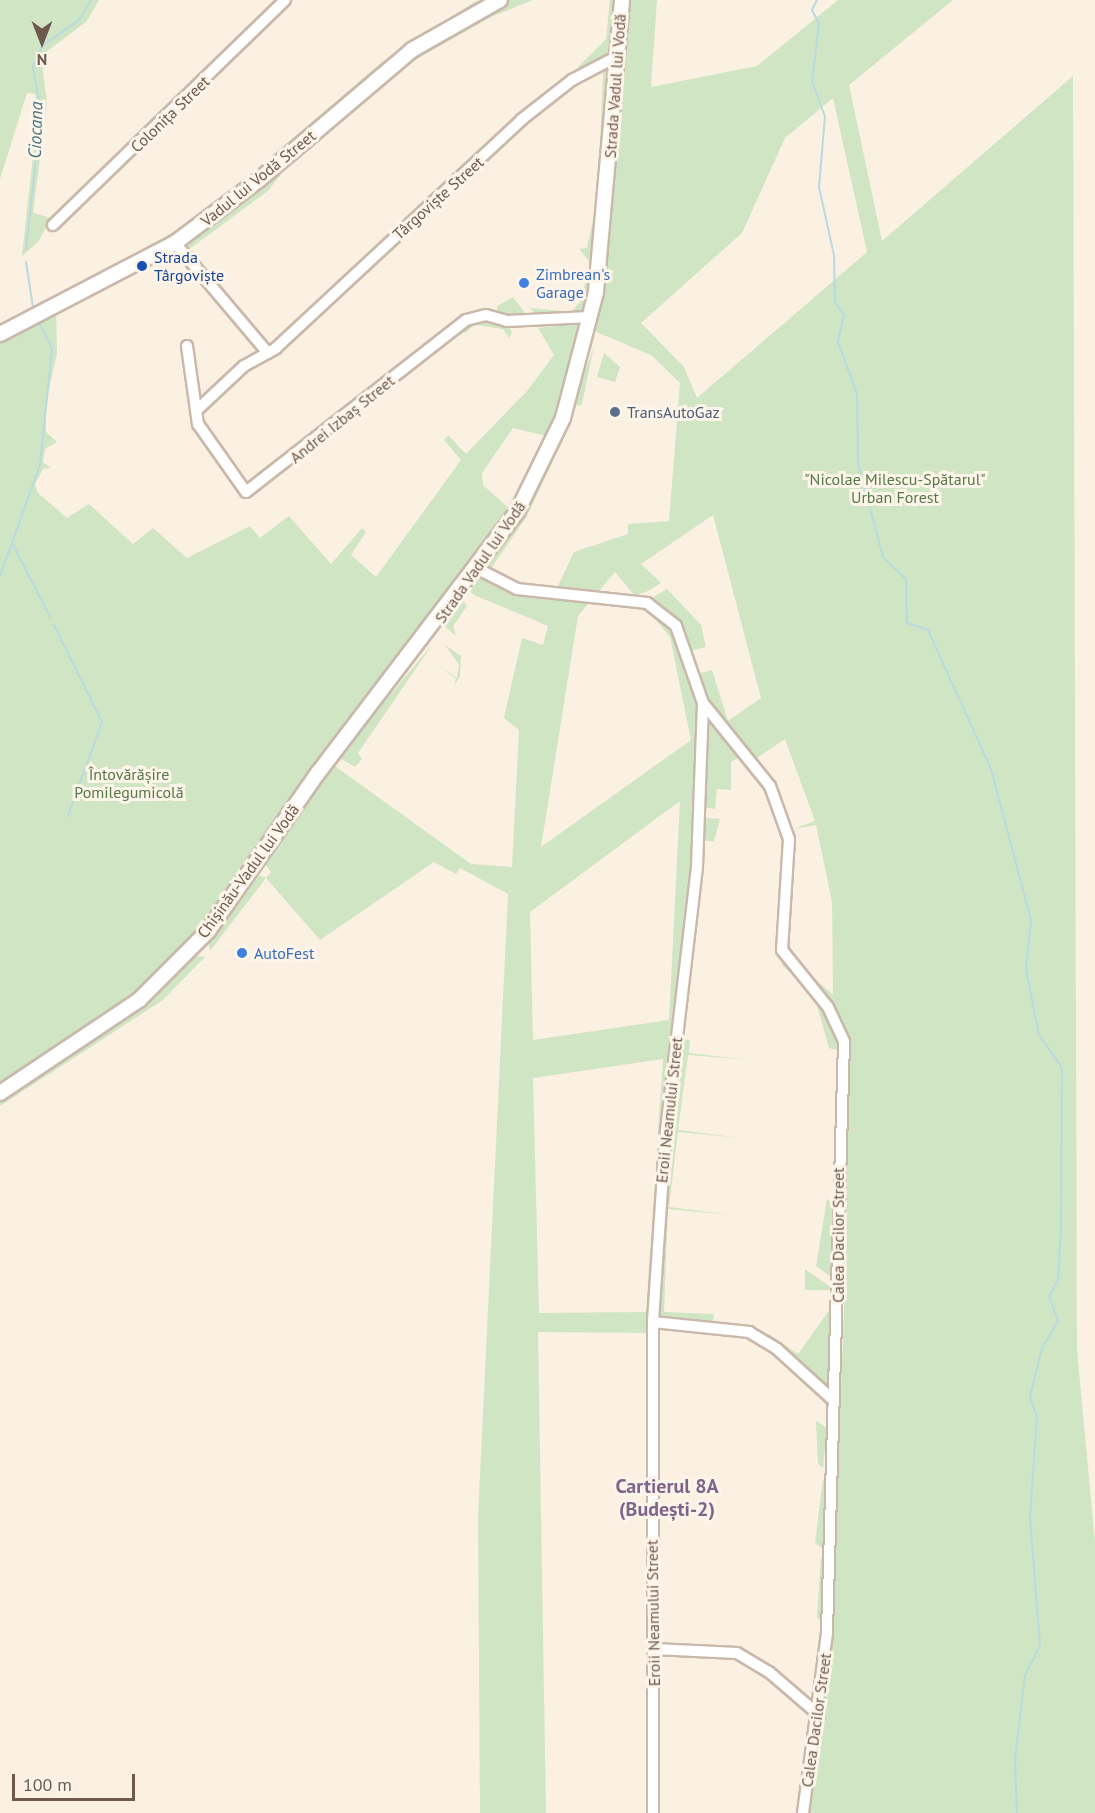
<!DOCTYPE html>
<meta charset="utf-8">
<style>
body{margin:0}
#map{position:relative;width:1095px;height:1813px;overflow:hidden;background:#faf1e3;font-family:"PT Sans",sans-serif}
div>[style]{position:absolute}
.green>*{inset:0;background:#d0e5c3}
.stream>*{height:2px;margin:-1px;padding:0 1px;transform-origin:1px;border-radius:1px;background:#badae1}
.roads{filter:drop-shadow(2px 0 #c9b9ab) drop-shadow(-2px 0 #c9b9ab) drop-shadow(0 2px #c9b9ab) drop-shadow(0 -2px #c9b9ab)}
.street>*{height:10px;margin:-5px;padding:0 5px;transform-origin:5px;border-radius:5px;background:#fff}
.secondary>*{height:14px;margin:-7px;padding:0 7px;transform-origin:7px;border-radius:7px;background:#fff}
.dots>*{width:16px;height:16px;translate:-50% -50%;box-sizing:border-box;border:3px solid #fdf5e9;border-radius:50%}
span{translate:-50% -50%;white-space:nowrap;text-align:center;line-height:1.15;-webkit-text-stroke:6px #fdf5e9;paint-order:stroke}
.street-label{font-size:16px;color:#6f594c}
.transit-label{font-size:16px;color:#164399}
.left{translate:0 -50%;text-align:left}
.shop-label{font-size:16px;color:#366cbe}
.service-label{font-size:16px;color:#4e5e75}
.park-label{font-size:16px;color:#557a48}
.water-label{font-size:18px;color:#487580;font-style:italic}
.quarter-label{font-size:20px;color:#7f648c;font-weight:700}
.north{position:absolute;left:12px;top:12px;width:60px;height:60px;-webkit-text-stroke:4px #fdf5e9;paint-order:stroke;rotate:180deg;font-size:16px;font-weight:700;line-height:24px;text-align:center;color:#6f594c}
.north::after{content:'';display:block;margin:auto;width:21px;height:27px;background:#6f594c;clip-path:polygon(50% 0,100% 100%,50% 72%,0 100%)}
.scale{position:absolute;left:12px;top:1774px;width:123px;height:27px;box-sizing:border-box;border:3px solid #6f594c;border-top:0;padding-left:8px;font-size:18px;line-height:21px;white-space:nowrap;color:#6f594c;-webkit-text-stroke:4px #fdf5e9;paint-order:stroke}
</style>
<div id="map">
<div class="green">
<i style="clip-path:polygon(0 0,99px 0,87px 21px,41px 56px,47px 103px,33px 213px,51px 218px,38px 242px,22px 256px,38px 110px,35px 94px,27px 93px,0 179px)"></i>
<i style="clip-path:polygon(491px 0,408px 47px,273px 163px,177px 236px,0 329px,204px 215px,383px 61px,476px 1px)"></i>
<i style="clip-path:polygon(508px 0,533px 0,491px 17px,410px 63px,284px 170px,268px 191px,188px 250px,189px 236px,239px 204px,368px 88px,472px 17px)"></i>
<i style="clip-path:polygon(610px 0,618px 0,613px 49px,582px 71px,578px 67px,606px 39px)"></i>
<i style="clip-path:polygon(evenodd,625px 0,657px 0,651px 87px,757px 66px,838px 0,953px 0,849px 85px,882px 241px,1073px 76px,1077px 1350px,1095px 1542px,1095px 1813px,808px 1813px,831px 1635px,845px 1285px,846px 1034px,794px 960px,833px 995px,832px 902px,816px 825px,793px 829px,815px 821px,785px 739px,757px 758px,705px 700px,697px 674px,712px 670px,728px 721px,761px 698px,713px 515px,641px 564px,661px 583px,648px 591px,635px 596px,615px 572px,599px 591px,557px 588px,574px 552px,628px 534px,628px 524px,669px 521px,680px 383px,651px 355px,594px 331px,607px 259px,625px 0,833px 98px,867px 252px,697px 398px,684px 367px,641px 323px,742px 233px,785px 138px,833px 98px)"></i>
<i style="clip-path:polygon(612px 67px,602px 203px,586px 314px,535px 313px,530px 308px,571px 312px,581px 301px,590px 262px,579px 249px,587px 248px,598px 196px,603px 72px,595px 72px)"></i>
<i style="clip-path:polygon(126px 276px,56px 312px,57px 353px,46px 403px,46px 432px,57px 442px,45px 449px,43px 462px,51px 468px,43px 469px,35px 484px,38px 493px,67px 518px,89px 504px,133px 544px,153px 528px,187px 558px,250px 526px,260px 538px,289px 516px,331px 564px,362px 528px,366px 532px,351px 555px,376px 577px,461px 460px,444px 440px,448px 435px,466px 454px,527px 391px,554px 355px,538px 328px,586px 322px,551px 437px,513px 428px,482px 473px,483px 485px,513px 512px,202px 929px,112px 1013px,0 1085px,0 338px)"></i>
<i style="clip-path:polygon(513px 297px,527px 316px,497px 315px,497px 306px)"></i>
<i style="clip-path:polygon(479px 318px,508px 324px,512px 332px,509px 338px,503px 329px,475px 325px,465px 333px,461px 328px)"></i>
<i style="clip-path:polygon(594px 346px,582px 404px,579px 406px,574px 403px)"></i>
<i style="clip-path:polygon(604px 353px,620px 367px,615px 382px,597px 377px)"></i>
<i style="clip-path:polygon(566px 433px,527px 516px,490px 570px,484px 566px,524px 511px)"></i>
<i style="clip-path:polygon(evenodd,477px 575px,506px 589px,591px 600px,578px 616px,541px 847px,691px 740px,670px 637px,645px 607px,671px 623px,699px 714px,691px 905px,646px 1423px,646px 1333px,538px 1332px,546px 1813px,480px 1813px,478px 1517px,508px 894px,460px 868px,456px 874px,434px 862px,320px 940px,266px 878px,210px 951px,208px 940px,259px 875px,266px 878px,271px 872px,264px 863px,332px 764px,471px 864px,512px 867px,519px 730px,504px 718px,522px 638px,543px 645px,548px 626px,474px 595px,468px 589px,477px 575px,680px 801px,669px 1020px,533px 1040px,530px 912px,680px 801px,477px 575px,663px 1059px,646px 1312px,539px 1313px,533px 1078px,663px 1059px)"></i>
<i style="clip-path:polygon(667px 589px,701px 625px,706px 647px,690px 651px,676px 621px,648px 600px)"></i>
<i style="clip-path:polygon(461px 598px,467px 606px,453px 626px,456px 636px,442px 624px)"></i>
<i style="clip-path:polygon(432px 645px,358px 753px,362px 759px,355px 767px,338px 757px)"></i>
<i style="clip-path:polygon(445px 645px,461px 656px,460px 676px,454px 686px,456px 679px,439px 666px,457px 678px,459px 665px)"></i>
<i style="clip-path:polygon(706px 713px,741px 756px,731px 762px,731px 790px,717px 789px,715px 809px,703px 807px)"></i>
<i style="clip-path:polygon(703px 818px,720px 819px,714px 841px,702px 841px)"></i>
<i style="clip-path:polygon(193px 956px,205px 957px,163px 1000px,0 1106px,0 1099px,143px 1004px)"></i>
<i style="clip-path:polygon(785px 960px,815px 992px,841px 1043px,837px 1089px,837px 1050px,829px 1048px,814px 995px,781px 964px)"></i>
<i style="clip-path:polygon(680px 1039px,690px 1040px,689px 1053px,751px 1060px,688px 1055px,678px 1130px,741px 1138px,678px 1132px,669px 1207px,732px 1215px,668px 1209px,664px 1312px,714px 1314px,713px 1321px,657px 1317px,660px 1228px)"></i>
<i style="clip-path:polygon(827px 1199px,833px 1203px,834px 1279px,816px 1266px)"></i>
<i style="clip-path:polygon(805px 1269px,835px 1290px,805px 1290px)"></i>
<i style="clip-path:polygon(835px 1302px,828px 1391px,766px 1339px,769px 1334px,798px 1354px)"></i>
<i style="clip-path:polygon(816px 1421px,827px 1428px,823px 1468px,818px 1464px)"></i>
<i style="clip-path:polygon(823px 1479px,828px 1482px,828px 1552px,815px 1543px)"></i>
<i style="clip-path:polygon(821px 1557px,825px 1559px,824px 1622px,817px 1618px)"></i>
</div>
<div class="stream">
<i style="left:817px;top:0;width:11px;rotate:117deg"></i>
<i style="left:812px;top:10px;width:16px;rotate:63deg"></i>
<i style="left:819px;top:24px;width:57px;rotate:97deg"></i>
<i style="left:812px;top:81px;width:37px;rotate:70deg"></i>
<i style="left:825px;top:116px;width:71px;rotate:94.8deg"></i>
<i style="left:819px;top:187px;width:70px;rotate:77.6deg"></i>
<i style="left:834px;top:255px;width:47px;rotate:88.8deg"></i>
<i style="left:835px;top:302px;width:16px;rotate:55deg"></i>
<i style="left:844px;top:315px;width:28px;rotate:103deg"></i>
<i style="left:838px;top:342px;width:55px;rotate:69.9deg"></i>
<i style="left:857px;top:394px;width:69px;rotate:89.2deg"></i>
<i style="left:858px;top:463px;width:97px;rotate:75.1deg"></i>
<i style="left:883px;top:557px;width:32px;rotate:44deg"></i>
<i style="left:906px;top:579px;width:44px;rotate:88.7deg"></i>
<i style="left:907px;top:623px;width:22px;rotate:18deg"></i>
<i style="left:928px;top:630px;width:153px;rotate:65.6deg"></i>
<i style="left:991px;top:769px;width:156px;rotate:75.2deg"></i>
<i style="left:1031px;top:920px;width:49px;rotate:95.8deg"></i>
<i style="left:1026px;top:969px;width:67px;rotate:78.9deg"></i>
<i style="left:1039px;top:1035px;width:40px;rotate:55.1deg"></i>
<i style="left:1062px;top:1068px;width:161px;rotate:90.4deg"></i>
<i style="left:1061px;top:1229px;width:51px;rotate:93.4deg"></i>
<i style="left:1058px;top:1280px;width:18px;rotate:119deg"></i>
<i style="left:1049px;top:1296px;width:27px;rotate:70deg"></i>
<i style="left:1058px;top:1321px;width:31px;rotate:121deg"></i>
<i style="left:1042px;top:1348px;width:50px;rotate:103.8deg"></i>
<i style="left:1030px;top:1397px;width:21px;rotate:71deg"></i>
<i style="left:1037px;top:1417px;width:101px;rotate:94deg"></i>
<i style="left:1030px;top:1518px;width:128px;rotate:85.5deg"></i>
<i style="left:1040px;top:1646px;width:33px;rotate:117deg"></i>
<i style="left:1025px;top:1675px;width:85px;rotate:96.8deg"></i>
<i style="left:1015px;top:1759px;width:54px;rotate:87.9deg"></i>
<i style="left:26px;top:249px;width:137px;rotate:-83.7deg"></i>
<i style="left:41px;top:113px;width:47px;rotate:-99.9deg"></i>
<i style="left:33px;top:67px;width:23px;rotate:-67deg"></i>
<i style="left:42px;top:46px;width:45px;rotate:-35.1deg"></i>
<i style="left:79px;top:20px;width:23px;rotate:-59deg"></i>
<i style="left:26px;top:262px;width:47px;rotate:81.3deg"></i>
<i style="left:12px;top:543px;width:83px;rotate:62.8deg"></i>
<i style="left:0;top:576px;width:118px;rotate:-70.2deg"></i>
<i style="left:40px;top:465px;width:118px;rotate:-84.1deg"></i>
<i style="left:52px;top:348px;width:31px;rotate:-117deg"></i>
<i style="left:54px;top:625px;width:108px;rotate:63.7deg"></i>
<i style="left:102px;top:722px;width:100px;rotate:109.9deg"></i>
</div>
<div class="roads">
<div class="street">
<i style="left:53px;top:225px;width:323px;rotate:-44.1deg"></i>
<i style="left:175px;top:243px;width:144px;rotate:49.8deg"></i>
<i style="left:187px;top:346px;width:79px;rotate:82deg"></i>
<i style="left:198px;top:424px;width:83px;rotate:54.8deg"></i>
<i style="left:246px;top:492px;width:279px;rotate:-38deg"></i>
<i style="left:466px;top:320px;width:21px;rotate:-14deg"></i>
<i style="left:486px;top:315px;width:22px;rotate:16deg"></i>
<i style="left:507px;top:321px;width:83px;rotate:-2.8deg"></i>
<i style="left:198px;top:409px;width:63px;rotate:-43.1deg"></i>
<i style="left:244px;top:366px;width:37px;rotate:-29deg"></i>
<i style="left:276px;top:348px;width:335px;rotate:-42.9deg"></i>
<i style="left:521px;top:120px;width:65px;rotate:-38.1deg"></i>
<i style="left:572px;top:80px;width:52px;rotate:-27.6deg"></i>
<i style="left:478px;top:569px;width:44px;rotate:27.1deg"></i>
<i style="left:517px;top:589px;width:131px;rotate:6.1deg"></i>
<i style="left:647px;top:603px;width:37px;rotate:38deg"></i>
<i style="left:676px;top:626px;width:82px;rotate:70.7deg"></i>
<i style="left:703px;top:703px;width:164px;rotate:92.1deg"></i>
<i style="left:697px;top:867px;width:265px;rotate:96.7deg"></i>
<i style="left:666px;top:1130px;width:192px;rotate:93.9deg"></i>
<i style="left:653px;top:1322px;width:491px;rotate:90deg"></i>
<i style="left:703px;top:703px;width:107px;rotate:51.1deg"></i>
<i style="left:770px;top:786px;width:56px;rotate:70.3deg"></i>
<i style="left:789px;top:839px;width:111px;rotate:93.6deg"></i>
<i style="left:782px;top:950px;width:73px;rotate:51.1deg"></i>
<i style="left:828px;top:1007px;width:38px;rotate:65deg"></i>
<i style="left:844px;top:1042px;width:591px;rotate:91.65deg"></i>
<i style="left:827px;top:1633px;width:182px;rotate:97.6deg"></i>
<i style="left:653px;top:1322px;width:97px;rotate:5.9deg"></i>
<i style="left:749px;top:1332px;width:33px;rotate:31deg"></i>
<i style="left:777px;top:1349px;width:74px;rotate:42.3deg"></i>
<i style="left:654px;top:1649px;width:83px;rotate:2.8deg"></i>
<i style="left:737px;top:1653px;width:37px;rotate:31deg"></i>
<i style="left:769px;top:1672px;width:66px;rotate:40.7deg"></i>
</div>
<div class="secondary">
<i style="left:0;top:334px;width:197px;rotate:-27.5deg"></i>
<i style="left:175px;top:243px;width:106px;rotate:-37deg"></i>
<i style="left:260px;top:179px;width:199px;rotate:-40.3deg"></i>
<i style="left:412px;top:50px;width:101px;rotate:-29.6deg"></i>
<i style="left:0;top:1093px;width:167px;rotate:-33.8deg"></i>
<i style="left:139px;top:1000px;width:98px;rotate:-45deg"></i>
<i style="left:208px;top:931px;width:193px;rotate:-55.2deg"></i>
<i style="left:318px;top:773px;width:328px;rotate:-52.7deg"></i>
<i style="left:517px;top:512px;width:105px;rotate:-63.9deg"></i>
<i style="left:563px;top:418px;width:130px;rotate:-75.3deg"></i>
<i style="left:596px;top:292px;width:293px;rotate:-84.9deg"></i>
</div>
</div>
<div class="dots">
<i style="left:142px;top:266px;background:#1a4fb4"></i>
<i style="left:524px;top:283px;background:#3f7fe0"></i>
<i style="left:615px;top:412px;background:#5c6f8a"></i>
<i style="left:242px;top:953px;background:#3f7fe0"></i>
</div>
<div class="street-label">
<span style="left:615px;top:86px;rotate:-86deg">Strada Vadul lui Vodă</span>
<span style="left:170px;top:114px;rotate:-44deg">Colonița Street</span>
<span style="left:258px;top:178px;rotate:-39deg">Vadul lui Vodă Street</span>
<span style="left:438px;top:198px;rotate:-42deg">Târgoviște Street</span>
<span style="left:342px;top:419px;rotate:-39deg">Andrei Izbaș Street</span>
<span style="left:480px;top:562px;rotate:-55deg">Strada Vadul lui Vodă</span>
<span style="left:248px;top:871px;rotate:-54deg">Chișinău-Vadul lui Vodă</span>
<span style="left:669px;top:1110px;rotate:-84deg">Eroii Neamului Street</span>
<span style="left:838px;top:1235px;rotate:-90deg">Calea Dacilor Street</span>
<span style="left:653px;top:1613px;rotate:-91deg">Eroii Neamului Street</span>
<span style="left:816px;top:1720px;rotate:-82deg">Calea Dacilor Street</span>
</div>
<div class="transit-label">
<span class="left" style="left:154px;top:266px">Strada<br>Târgoviște</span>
</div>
<div class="shop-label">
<span class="left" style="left:536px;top:283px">Zimbrean's<br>Garage</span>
<span class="left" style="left:254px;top:953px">AutoFest</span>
</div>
<div class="service-label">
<span class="left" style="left:627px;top:412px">TransAutoGaz</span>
</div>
<div class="park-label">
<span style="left:895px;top:488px">"Nicolae Milescu-Spătarul"<br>Urban Forest</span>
<span style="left:129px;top:783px">Întovărășire<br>Pomilegumicolă</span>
</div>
<div class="water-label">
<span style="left:36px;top:130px;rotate:-88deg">Ciocana</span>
</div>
<div class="quarter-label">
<span style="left:667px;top:1498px">Cartierul 8A<br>(Budești-2)</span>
</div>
<div class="north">N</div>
<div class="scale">100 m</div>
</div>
